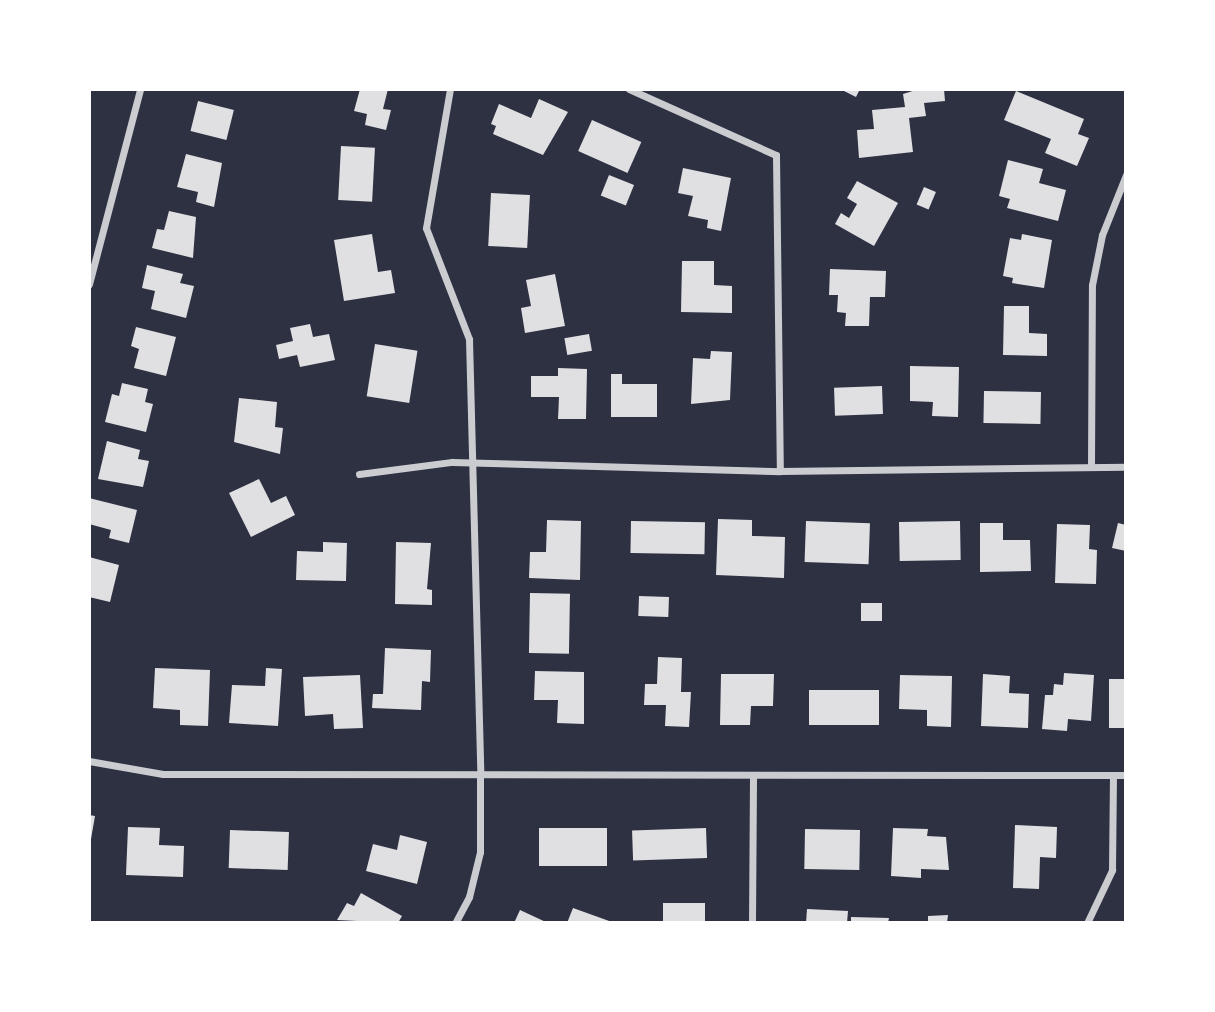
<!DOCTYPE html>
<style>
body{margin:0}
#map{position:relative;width:1215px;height:1012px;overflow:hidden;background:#2d3142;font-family:"Golos Text",sans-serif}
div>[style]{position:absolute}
.building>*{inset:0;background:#e0e0e3;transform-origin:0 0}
.minor>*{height:7px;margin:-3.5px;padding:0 3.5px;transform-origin:3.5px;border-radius:3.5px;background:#caccd0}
span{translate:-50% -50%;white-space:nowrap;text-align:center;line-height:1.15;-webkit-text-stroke:7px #fff;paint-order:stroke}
.frame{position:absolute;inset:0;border:91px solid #fff;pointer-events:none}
</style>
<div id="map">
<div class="building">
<i style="clip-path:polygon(360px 89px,388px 89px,383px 109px,391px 110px,386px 130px,365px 125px,367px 114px,354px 111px)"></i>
<i style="clip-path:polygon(840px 89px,860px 89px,856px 97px)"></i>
<i style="clip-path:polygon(919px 89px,944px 89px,945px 101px,924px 103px,926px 116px,909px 118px,913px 152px,859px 158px,857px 130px,874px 129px,872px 110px,905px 107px,903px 94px)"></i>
<i style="clip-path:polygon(1016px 91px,1084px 119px,1078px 134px,1089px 138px,1077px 166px,1045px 153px,1051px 139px,1004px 120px)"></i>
<i style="clip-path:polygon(539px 99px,568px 112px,543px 155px,493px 134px,496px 126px,491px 124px,499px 104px,531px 118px)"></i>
<i style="left:198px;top:101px;width:37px;height:31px;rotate:14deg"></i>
<i style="left:592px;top:120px;width:54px;height:34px;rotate:24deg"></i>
<i style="left:341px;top:146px;width:34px;height:54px;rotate:3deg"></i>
<i style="clip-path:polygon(186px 154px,222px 163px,214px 207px,196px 202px,198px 192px,177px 187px)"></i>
<i style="clip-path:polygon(1008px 160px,1043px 169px,1039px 183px,1066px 190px,1058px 221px,1007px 208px,1010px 199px,999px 196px)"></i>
<i style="clip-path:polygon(683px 168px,731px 178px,721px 231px,707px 228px,708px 220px,688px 216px,693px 196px,678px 193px)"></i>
<i style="left:609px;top:175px;width:27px;height:22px;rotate:22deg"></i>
<i style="clip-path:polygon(857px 181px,898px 203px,874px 246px,835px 224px,841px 213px,849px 218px,857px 204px,847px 198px)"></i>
<i style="left:924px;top:187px;width:13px;height:19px;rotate:23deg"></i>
<i style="left:491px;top:193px;width:39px;height:53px;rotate:3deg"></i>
<i style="clip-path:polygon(169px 211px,196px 217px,193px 258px,152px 248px,157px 229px,164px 230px)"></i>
<i style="clip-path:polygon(372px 234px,378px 272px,391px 270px,395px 293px,344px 301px,334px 240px)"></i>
<i style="clip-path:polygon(1022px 234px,1052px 240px,1044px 288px,1012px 283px,1013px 278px,1003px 276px,1010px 238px,1021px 240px)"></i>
<i style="clip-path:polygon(682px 261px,714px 261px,714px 285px,732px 286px,732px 313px,681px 312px)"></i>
<i style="clip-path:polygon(147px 265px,183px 274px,180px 283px,194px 286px,186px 318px,151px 309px,155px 291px,142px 288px)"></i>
<i style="clip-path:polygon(830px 269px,886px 271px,885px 297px,870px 297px,869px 326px,845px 326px,846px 313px,837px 312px,838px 295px,829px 295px)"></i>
<i style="clip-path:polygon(555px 274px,565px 326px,525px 333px,521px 308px,531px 306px,526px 280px)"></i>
<i style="clip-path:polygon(1004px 306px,1029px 306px,1029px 333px,1047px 334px,1047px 356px,1003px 355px)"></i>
<i style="clip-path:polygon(310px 324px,313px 337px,329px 334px,335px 360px,300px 367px,297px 355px,279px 359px,276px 345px,293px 341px,290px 328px)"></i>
<i style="clip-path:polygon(136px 327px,176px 337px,166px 376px,134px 368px,139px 349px,131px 346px)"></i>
<i style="left:589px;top:334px;width:17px;height:25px;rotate:80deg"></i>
<i style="left:375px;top:344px;width:43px;height:53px;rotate:9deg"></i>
<i style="clip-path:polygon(711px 351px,732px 352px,730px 400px,691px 404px,693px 358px,710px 359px)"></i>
<i style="clip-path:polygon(910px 366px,959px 367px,958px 417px,932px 416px,933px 402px,910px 401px)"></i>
<i style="clip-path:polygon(558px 368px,587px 369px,586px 419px,558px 419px,559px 397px,531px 397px,531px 376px,558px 376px)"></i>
<i style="clip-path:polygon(611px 374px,622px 374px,622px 384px,657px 384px,657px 417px,611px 417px)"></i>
<i style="clip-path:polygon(122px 383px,148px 389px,145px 402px,153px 404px,146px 432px,105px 422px,112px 394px,119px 396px)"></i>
<i style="left:882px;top:386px;width:28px;height:48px;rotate:88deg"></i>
<i style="left:984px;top:391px;width:57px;height:32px;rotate:1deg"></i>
<i style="clip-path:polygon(239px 398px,277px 402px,275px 427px,283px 428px,280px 454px,234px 442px)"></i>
<i style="clip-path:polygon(107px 441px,140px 450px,138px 459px,149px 461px,143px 487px,98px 479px)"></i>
<i style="clip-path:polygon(259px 479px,271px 503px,286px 496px,295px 515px,251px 537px,229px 493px)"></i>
<i style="clip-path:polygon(89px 498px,137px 510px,129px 543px,109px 538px,111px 530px,89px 524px)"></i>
<i style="clip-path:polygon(718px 519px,752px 520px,752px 536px,785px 537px,784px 578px,716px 575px)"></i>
<i style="clip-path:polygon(547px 520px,581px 521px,580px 580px,529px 578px,530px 552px,546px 552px)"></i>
<i style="left:631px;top:521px;width:74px;height:32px;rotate:1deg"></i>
<i style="left:806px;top:521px;width:64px;height:41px;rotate:2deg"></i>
<i style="left:960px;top:521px;width:39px;height:61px;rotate:89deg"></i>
<i style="clip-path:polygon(980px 523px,1003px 523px,1003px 540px,1030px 540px,1031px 571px,980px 572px)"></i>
<i style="clip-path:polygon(1118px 523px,1126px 525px,1126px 551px,1112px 548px)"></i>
<i style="clip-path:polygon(1057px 524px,1090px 525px,1089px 549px,1097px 550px,1096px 584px,1055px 583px)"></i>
<i style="clip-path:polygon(323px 542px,347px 543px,346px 581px,296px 580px,297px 551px,323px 552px)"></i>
<i style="clip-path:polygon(396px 542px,431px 543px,427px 589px,432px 590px,432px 605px,395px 604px)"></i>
<i style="clip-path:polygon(89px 557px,119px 565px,110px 602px,89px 597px)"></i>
<i style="left:530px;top:593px;width:40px;height:60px;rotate:1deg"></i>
<i style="left:639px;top:596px;width:30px;height:20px;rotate:2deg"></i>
<i style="left:882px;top:603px;width:18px;height:21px;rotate:90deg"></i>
<i style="clip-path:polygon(385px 648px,431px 650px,430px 682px,422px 681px,421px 710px,372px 708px,373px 694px,383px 694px)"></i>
<i style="clip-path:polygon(658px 657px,682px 658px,681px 692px,691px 692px,689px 727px,665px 726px,666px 705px,644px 705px,645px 684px,657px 684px)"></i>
<i style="clip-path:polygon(155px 668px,210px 670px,208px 726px,180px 725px,180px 710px,153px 708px)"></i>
<i style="clip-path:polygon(266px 668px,282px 669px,278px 726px,229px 723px,232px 685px,265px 686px)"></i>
<i style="clip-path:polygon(535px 671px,584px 672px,584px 724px,557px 723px,558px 700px,534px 700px)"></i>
<i style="clip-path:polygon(1064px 673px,1094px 675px,1091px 721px,1068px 719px,1067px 731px,1042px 729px,1045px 695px,1053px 695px,1054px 684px,1063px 685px)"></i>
<i style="clip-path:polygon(721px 674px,774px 674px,773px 706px,751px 706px,750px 725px,720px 725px)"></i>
<i style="clip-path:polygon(983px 674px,1010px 676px,1009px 693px,1029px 694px,1028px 728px,981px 726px)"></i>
<i style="clip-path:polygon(360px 675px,363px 728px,334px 729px,333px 714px,305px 716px,303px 677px)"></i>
<i style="clip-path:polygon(900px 675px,952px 676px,951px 727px,927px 726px,927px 710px,899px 709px)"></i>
<i style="left:1109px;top:679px;width:17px;height:49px"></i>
<i style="left:809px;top:690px;width:70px;height:35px"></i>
<i style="clip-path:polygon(89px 815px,95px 816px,91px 839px,89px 839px)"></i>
<i style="clip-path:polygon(1015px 825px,1057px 827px,1056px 858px,1040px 857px,1039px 889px,1013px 888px)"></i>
<i style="clip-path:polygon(128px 827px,160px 828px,159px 845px,184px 846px,183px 877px,126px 875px)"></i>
<i style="left:539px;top:828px;width:68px;height:38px"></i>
<i style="left:706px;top:828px;width:30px;height:74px;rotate:88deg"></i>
<i style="clip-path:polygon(893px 828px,928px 829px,927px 836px,946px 837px,949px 870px,921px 869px,921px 878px,891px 876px)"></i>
<i style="left:805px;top:829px;width:55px;height:40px;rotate:1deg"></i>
<i style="left:230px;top:830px;width:59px;height:38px;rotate:2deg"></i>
<i style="clip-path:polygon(400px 835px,427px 842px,417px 884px,366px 871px,373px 844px,397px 850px)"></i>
<i style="clip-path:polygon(361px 893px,402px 916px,398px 923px,337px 920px,347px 903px,354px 906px)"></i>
<i style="left:663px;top:903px;width:42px;height:20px"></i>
<i style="clip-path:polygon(573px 908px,612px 922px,612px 923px,567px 923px)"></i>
<i style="clip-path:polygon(807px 909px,848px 911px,847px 923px,806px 923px)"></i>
<i style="clip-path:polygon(520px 910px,548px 923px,514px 923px)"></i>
<i style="clip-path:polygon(948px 915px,947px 923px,928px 923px,928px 916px)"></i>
<i style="clip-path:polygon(851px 917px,889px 918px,888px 923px,851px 923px)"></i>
</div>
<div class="minor">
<i style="left:450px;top:89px;width:141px;rotate:99.8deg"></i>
<i style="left:426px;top:228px;width:119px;rotate:68.8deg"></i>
<i style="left:469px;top:339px;width:434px;rotate:88.5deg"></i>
<i style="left:480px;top:773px;width:79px;rotate:90deg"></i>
<i style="left:480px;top:852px;width:46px;rotate:103.7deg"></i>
<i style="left:469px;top:897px;width:30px;rotate:118deg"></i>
<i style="left:629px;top:89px;width:161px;rotate:24.2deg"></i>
<i style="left:776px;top:155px;width:316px;rotate:89.3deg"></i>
<i style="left:89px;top:284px;width:202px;rotate:-75.3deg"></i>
<i style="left:1091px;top:466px;width:181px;rotate:-89.7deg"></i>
<i style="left:1092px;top:285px;width:51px;rotate:-78.7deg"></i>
<i style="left:1102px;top:235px;width:65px;rotate:-68.2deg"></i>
<i style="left:359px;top:474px;width:94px;rotate:-7.4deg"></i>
<i style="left:452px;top:462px;width:328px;rotate:1.6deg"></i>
<i style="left:780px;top:471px;width:346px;rotate:-0.7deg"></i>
<i style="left:89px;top:761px;width:75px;rotate:10deg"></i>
<i style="left:163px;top:774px;width:963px;rotate:0.06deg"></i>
<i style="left:752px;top:923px;width:146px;rotate:-89.6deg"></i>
<i style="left:1087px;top:923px;width:59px;rotate:-64.7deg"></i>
<i style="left:1112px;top:870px;width:95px;rotate:-89.4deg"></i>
</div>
<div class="frame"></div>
</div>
